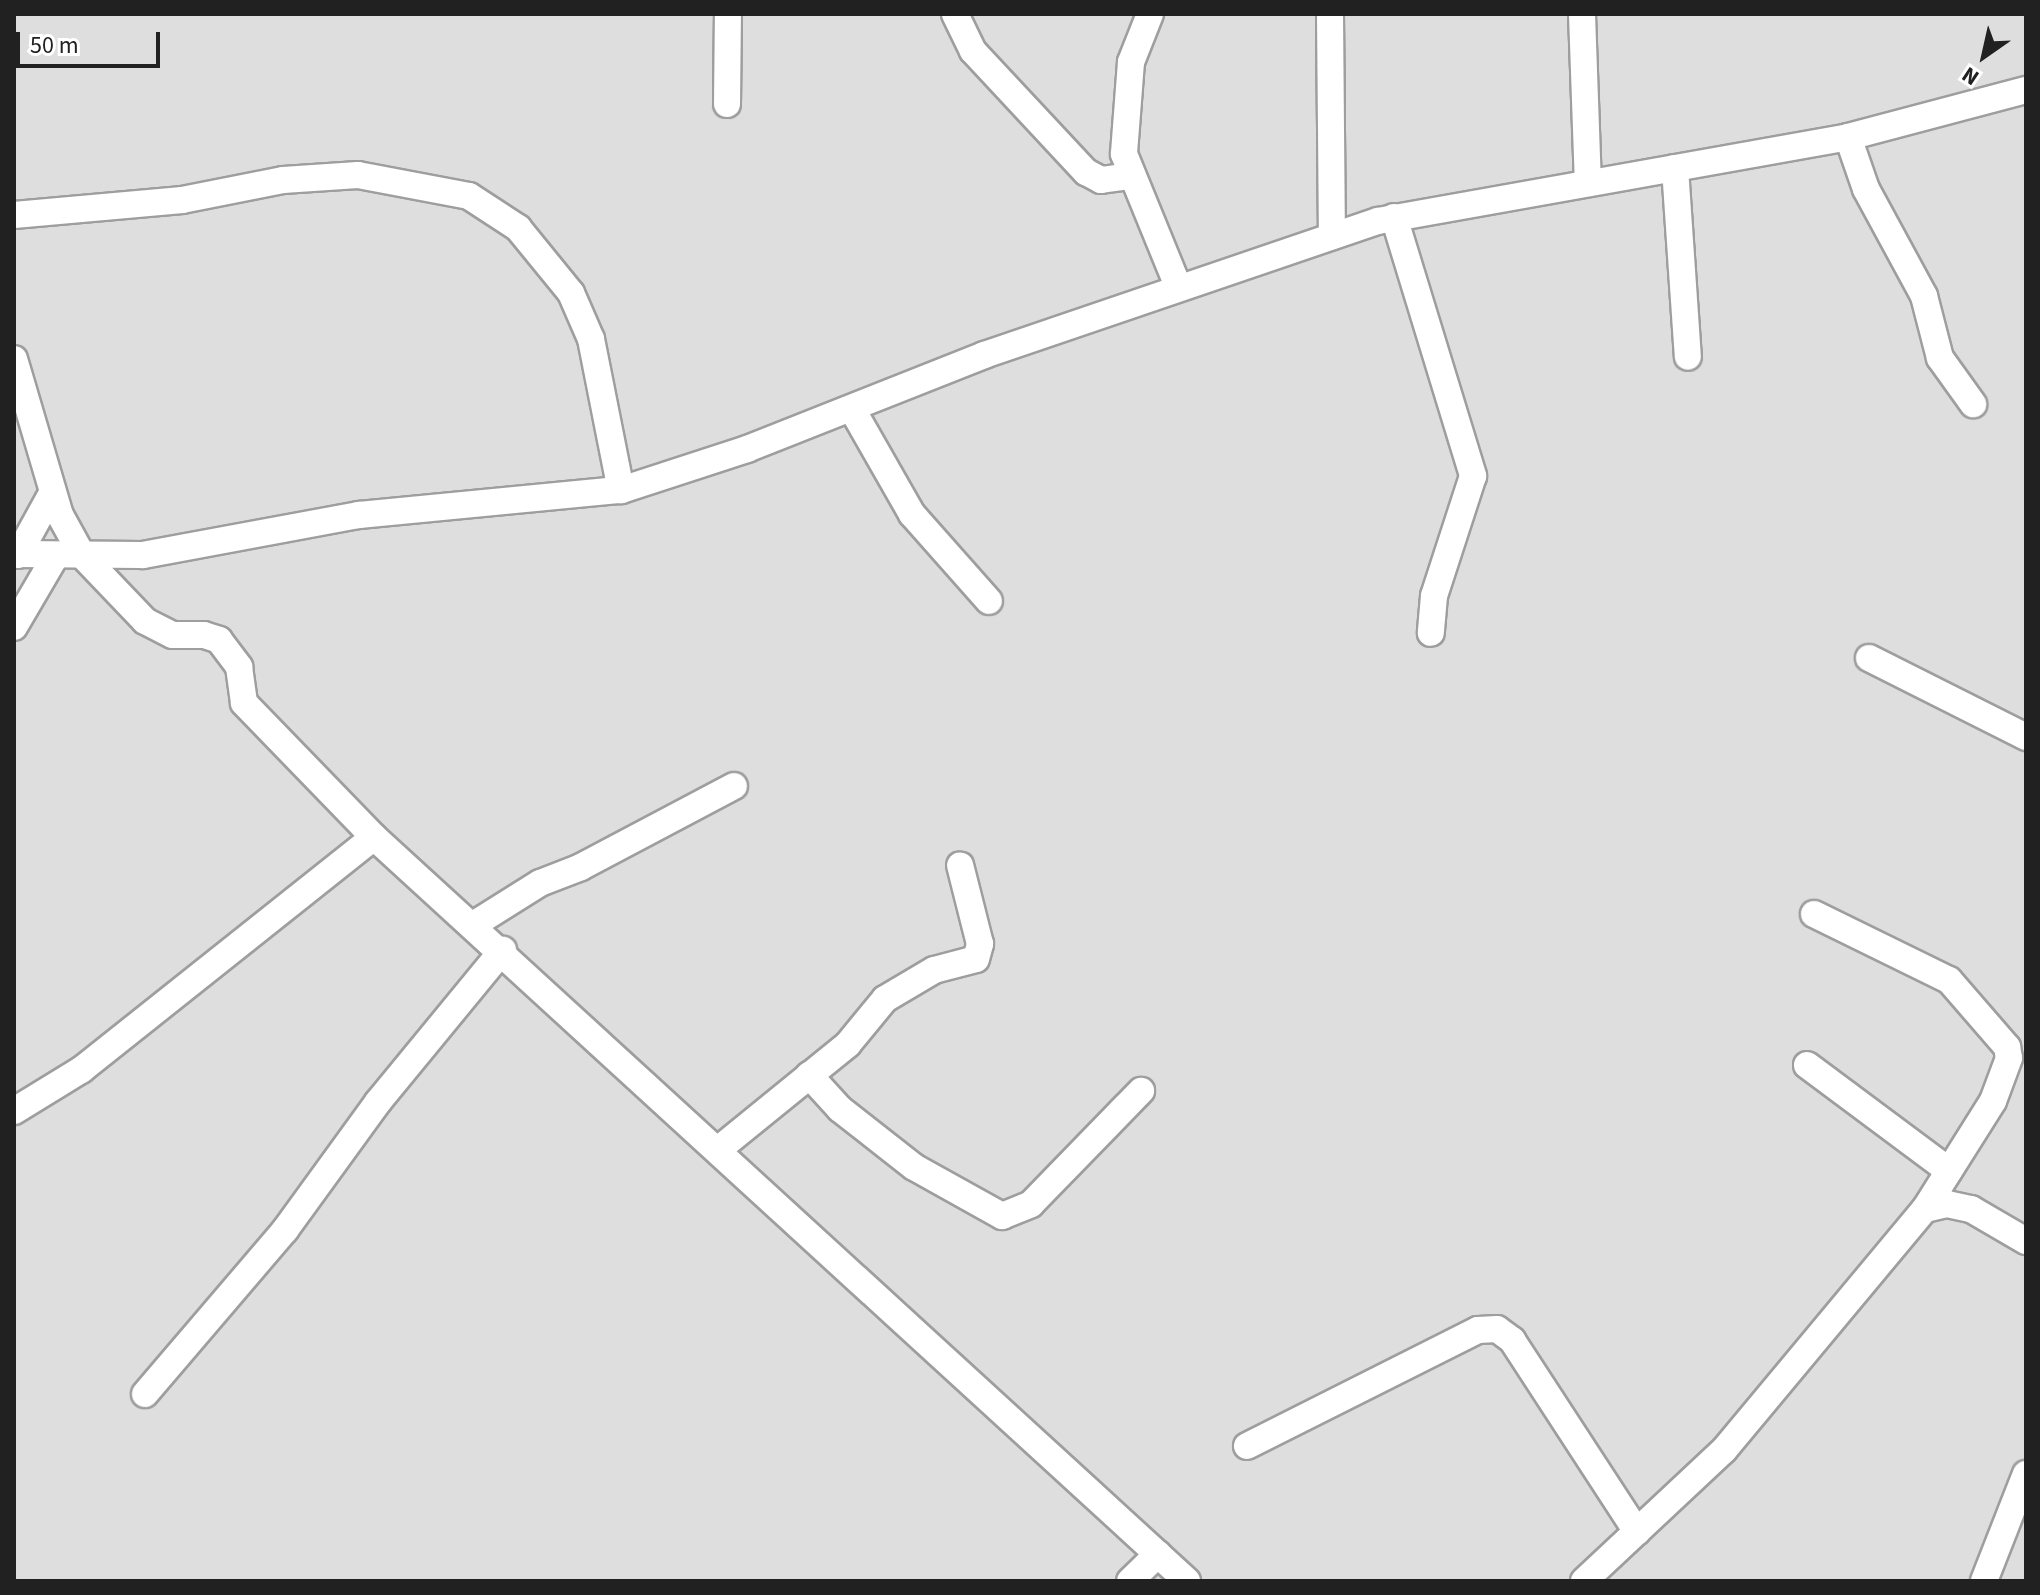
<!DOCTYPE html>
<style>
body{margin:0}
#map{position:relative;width:2040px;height:1595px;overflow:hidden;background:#f0ece8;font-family:"Source Sans 3",sans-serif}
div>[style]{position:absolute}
.residential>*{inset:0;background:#dfdede;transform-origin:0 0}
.roads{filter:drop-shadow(2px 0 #9e9e9e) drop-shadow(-2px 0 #9e9e9e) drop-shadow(0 2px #9e9e9e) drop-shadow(0 -2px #9e9e9e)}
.minor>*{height:26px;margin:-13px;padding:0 13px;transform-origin:13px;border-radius:13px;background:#fff}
span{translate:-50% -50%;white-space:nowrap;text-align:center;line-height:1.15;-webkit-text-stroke:8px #fff;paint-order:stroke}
.frame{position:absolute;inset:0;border:16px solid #212121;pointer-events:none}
.north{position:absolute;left:1944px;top:16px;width:80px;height:80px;-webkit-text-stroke:6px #fff;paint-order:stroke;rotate:214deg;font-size:22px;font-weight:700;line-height:32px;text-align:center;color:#212121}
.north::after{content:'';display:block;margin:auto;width:28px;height:36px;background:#212121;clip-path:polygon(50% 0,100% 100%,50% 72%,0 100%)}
.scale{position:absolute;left:16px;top:32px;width:144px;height:36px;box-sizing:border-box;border:4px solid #212121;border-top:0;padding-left:10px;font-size:24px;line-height:28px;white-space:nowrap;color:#212121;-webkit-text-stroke:6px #fff;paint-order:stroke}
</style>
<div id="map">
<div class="residential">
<i style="left:14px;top:14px;width:2012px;height:1567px"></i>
</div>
<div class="roads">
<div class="minor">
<i style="left:955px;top:14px;width:41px;rotate:64.1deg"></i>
<i style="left:973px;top:51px;width:166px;rotate:47deg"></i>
<i style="left:1086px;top:172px;width:17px;rotate:28deg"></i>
<i style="left:1101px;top:180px;width:30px;rotate:-8deg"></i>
<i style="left:1150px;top:14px;width:52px;rotate:111.6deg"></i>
<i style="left:1131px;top:62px;width:92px;rotate:94.4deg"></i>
<i style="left:1124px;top:154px;width:143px;rotate:67.8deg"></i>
<i style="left:1330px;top:14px;width:222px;rotate:89.5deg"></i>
<i style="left:1582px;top:14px;width:169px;rotate:88deg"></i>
<i style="left:727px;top:104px;width:90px;rotate:-89.4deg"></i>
<i style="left:1848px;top:137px;width:55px;rotate:70.9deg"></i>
<i style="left:1866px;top:189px;width:122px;rotate:61.5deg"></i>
<i style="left:1924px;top:296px;width:64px;rotate:75.5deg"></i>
<i style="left:1940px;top:358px;width:57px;rotate:54.3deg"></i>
<i style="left:1675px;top:168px;width:189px;rotate:86.1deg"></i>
<i style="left:14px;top:215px;width:169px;rotate:-5.1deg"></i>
<i style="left:182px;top:200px;width:103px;rotate:-11.2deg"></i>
<i style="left:283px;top:180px;width:75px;rotate:-3.8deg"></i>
<i style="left:358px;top:175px;width:113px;rotate:10.7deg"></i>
<i style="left:469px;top:196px;width:59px;rotate:33.1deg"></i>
<i style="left:518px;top:228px;width:84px;rotate:50.8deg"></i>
<i style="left:571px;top:293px;width:50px;rotate:66.5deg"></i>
<i style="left:591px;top:339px;width:154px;rotate:78.8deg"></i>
<i style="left:1394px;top:217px;width:271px;rotate:73deg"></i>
<i style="left:1473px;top:476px;width:126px;rotate:108deg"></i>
<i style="left:1434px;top:596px;width:37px;rotate:95deg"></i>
<i style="left:14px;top:359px;width:163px;rotate:73.6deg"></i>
<i style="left:60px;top:515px;width:46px;rotate:61.2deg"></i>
<i style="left:82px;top:555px;width:91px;rotate:46.3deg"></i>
<i style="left:145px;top:621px;width:31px;rotate:27deg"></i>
<i style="left:173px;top:635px;width:31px"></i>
<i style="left:204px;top:635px;width:16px;rotate:18deg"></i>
<i style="left:219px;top:640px;width:34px;rotate:53deg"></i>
<i style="left:239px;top:667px;width:36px;rotate:82deg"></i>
<i style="left:244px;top:703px;width:187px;rotate:45.9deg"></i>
<i style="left:374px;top:837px;width:1102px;rotate:42.46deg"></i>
<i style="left:852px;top:409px;width:121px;rotate:60.3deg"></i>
<i style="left:912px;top:514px;width:116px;rotate:48.5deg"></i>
<i style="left:14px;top:554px;width:129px;rotate:0.4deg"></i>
<i style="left:143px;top:555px;width:220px;rotate:-10.5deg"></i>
<i style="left:359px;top:515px;width:263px;rotate:-5.5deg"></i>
<i style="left:621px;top:490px;width:133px;rotate:-18deg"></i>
<i style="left:747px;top:449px;width:255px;rotate:-21.6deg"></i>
<i style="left:984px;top:355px;width:416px;rotate:-18.8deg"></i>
<i style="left:1378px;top:221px;width:477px;rotate:-10.1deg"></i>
<i style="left:1848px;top:137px;width:184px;rotate:-14.8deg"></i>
<i style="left:18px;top:555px;width:68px;rotate:-61.2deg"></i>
<i style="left:14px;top:627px;width:83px;rotate:-59.7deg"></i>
<i style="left:1869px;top:658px;width:176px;rotate:26.7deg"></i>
<i style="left:1814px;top:914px;width:150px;rotate:26.1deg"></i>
<i style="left:1949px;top:980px;width:89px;rotate:49.1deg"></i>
<i style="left:2007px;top:1047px;width:11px;rotate:80deg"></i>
<i style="left:2009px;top:1058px;width:46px;rotate:110.4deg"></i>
<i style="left:1993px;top:1101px;width:128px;rotate:122.2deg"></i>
<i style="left:473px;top:925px;width:79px;rotate:-32.1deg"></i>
<i style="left:540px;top:883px;width:44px;rotate:-21.3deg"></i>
<i style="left:581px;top:867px;width:173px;rotate:-27.9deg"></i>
<i style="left:1807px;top:1065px;width:177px;rotate:36.7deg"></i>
<i style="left:809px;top:1075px;width:46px;rotate:47.6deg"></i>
<i style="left:840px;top:1109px;width:94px;rotate:38.1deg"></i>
<i style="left:914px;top:1167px;width:101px;rotate:29.1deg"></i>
<i style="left:1002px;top:1216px;width:31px;rotate:-22deg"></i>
<i style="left:1031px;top:1204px;width:158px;rotate:-45.8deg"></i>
<i style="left:14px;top:1111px;width:79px;rotate:-31.5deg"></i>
<i style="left:81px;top:1070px;width:374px;rotate:-38.5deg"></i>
<i style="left:719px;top:1149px;width:166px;rotate:-39.1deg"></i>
<i style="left:848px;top:1044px;width:58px;rotate:-50.6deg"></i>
<i style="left:885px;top:999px;width:57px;rotate:-30.6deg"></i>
<i style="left:934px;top:970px;width:43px;rotate:-14.7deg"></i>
<i style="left:976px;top:959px;width:16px;rotate:-75deg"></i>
<i style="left:980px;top:944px;width:81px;rotate:-104.2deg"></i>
<i style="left:145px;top:1394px;width:216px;rotate:-49.5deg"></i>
<i style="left:285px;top:1230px;width:158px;rotate:-54deg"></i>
<i style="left:378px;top:1102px;width:197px;rotate:-50.6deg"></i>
<i style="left:1247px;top:1446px;width:258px;rotate:-26.7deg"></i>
<i style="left:1478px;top:1330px;width:19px;rotate:-3deg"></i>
<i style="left:1497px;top:1329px;width:19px;rotate:36deg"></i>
<i style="left:1512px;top:1340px;width:229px;rotate:56.9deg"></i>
<i style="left:1130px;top:1581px;width:39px;rotate:-44deg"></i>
<i style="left:1584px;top:1581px;width:192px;rotate:-43.1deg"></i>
<i style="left:1724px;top:1450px;width:314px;rotate:-50.2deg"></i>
<i style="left:1925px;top:1209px;width:23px;rotate:-13deg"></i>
<i style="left:1947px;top:1204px;width:25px;rotate:12deg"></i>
<i style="left:1971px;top:1209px;width:64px;rotate:30.2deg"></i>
<i style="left:1984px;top:1581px;width:115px;rotate:-68.6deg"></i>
</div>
</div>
<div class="frame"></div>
<div class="north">N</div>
<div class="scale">50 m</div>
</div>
